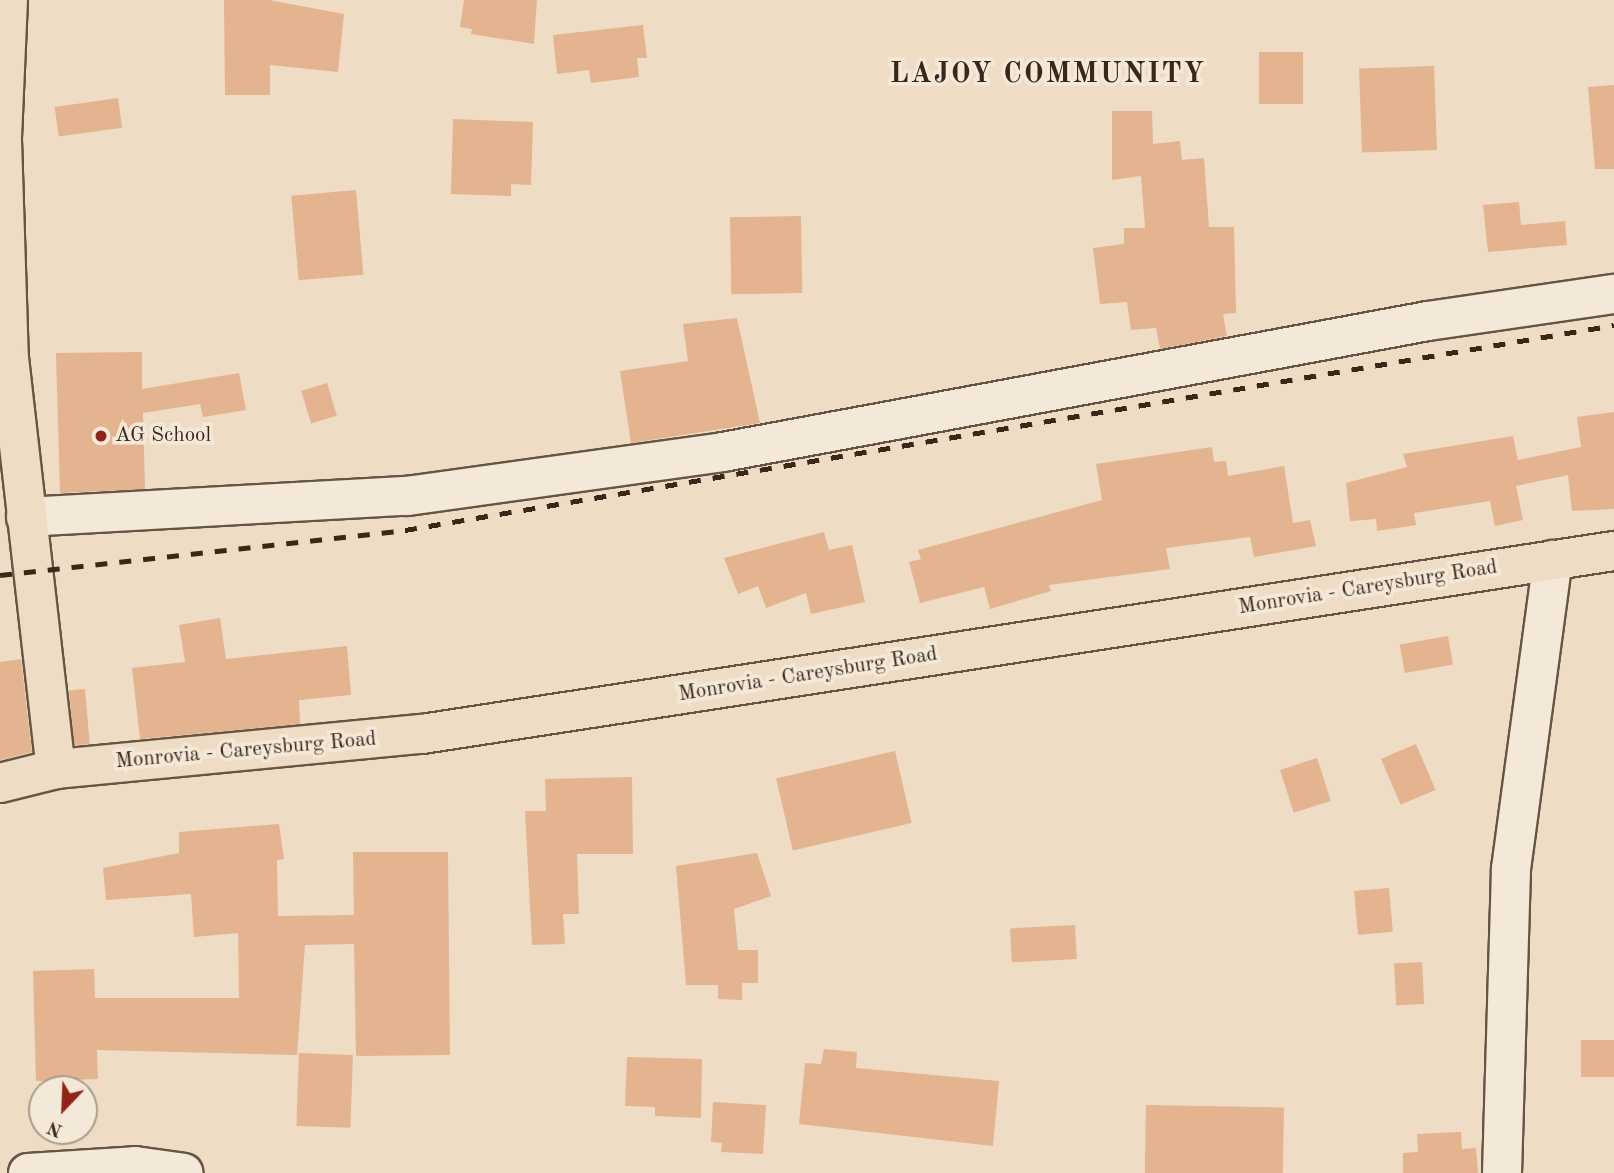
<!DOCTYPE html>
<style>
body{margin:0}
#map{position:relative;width:1614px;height:1173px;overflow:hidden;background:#eeddc4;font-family:"Old Standard TT",serif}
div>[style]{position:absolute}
.building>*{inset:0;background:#e4b38f;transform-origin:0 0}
.roads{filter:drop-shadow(2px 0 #654) drop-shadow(-2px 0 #654) drop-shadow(0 2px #654) drop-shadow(0 -2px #654)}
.minor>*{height:38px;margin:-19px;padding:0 19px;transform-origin:19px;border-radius:19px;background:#f4e9d9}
.major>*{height:38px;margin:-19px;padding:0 19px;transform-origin:19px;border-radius:19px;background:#eeddc4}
.rail>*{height:5px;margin-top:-2.5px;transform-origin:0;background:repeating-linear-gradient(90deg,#39281a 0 12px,transparent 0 24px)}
.dots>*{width:19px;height:19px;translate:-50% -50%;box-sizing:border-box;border:4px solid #f4e9d9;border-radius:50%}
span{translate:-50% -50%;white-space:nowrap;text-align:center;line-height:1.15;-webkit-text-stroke:7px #f4e9d9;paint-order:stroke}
.poi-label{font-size:21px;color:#39281a}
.left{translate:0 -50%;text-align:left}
.street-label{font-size:21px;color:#39281a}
.district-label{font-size:28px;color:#39281a;font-weight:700;letter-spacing:2px}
.north{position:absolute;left:28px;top:1075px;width:70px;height:70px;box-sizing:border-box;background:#f4e9d9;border:2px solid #a99c8d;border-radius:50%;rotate:203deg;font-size:19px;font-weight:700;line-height:28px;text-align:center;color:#39281a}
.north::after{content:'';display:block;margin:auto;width:24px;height:32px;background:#8f2418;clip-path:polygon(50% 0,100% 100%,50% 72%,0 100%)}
</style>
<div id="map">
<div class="building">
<i style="clip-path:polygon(224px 0,269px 0,344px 14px,338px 72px,270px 65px,270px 95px,225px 95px)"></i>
<i style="clip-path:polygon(464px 0,537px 0,534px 44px,471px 34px,472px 29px,460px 27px)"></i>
<i style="clip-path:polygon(643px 25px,647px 58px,637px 58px,639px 77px,591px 83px,589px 70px,557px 74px,553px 35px)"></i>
<i style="left:1259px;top:52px;width:44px;height:52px"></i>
<i style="left:1434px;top:66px;width:84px;height:75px;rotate:88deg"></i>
<i style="clip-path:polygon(1614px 85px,1614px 169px,1595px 169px,1588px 87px)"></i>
<i style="left:118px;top:98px;width:30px;height:64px;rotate:82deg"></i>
<i style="clip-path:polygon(1112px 111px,1152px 111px,1153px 144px,1180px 141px,1182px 160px,1204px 158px,1209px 227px,1234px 227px,1236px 313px,1223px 314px,1227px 336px,1160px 349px,1156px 328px,1131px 330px,1127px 302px,1100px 304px,1093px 248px,1124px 244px,1124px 228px,1145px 228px,1141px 176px,1112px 180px)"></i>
<i style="clip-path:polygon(453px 119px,533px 122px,531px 185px,511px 184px,511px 196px,451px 194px)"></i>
<i style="left:356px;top:190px;width:85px;height:65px;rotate:85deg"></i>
<i style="clip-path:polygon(1519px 202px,1521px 225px,1565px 221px,1567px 245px,1488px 252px,1483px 205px)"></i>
<i style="left:801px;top:216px;width:77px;height:71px;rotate:89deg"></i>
<i style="clip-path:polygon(737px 318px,760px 423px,631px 443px,620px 371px,688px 361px,683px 324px)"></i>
<i style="clip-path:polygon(142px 352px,142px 389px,239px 373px,246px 410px,203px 417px,200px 404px,143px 413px,145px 489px,60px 493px,56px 353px)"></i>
<i style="left:327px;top:383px;width:34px;height:27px;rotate:73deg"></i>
<i style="clip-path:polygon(1614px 412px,1614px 509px,1572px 511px,1568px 475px,1516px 486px,1523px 520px,1495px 526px,1490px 501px,1414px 513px,1416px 525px,1377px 531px,1376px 519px,1350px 521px,1346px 483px,1407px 467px,1403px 454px,1513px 436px,1518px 460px,1581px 447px,1577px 417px)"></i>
<i style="clip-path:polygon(1212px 447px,1214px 462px,1226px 461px,1228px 476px,1284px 466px,1293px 523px,1310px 520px,1316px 546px,1254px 557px,1250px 537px,1166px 548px,1170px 569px,1049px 585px,1051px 591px,990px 609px,984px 587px,920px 603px,909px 562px,921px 559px,918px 550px,1102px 500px,1096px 464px)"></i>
<i style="clip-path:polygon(824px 532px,829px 550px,852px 545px,865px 602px,811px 614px,806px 593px,766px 608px,758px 586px,738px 594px,724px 558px)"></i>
<i style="clip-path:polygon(220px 618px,226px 659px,347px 646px,351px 695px,299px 700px,300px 724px,140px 739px,132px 668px,185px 662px,179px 625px)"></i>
<i style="left:1448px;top:636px;width:29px;height:49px;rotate:80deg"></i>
<i style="clip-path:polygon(21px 659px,32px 752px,0 760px,0 662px)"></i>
<i style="left:85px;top:689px;width:55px;height:16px;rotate:85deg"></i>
<i style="left:1416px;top:744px;width:50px;height:38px;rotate:67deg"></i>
<i style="left:895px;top:751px;width:74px;height:122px;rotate:77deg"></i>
<i style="left:1317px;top:758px;width:45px;height:39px;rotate:72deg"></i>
<i style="clip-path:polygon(632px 777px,633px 854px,577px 854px,579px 914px,563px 914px,565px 944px,532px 945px,525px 811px,546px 811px,545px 779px)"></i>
<i style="clip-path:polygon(279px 824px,284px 859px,277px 860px,278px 916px,354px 915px,353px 852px,448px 852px,450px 1055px,356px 1056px,354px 944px,305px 945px,297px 1055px,97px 1050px,98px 1079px,36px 1081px,33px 971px,94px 969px,95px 998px,239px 998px,238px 933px,194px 937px,191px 894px,106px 900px,103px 868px,179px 853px,179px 832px)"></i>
<i style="clip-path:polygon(757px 853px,771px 896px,734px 909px,738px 950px,758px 950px,758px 983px,742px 983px,742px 1000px,718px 999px,718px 985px,686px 985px,676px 866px)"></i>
<i style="left:1389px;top:888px;width:44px;height:35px;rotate:85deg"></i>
<i style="left:1075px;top:925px;width:34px;height:65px;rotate:87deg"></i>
<i style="left:1422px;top:962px;width:42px;height:28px;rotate:87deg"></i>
<i style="left:1614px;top:1040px;width:37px;height:33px;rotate:90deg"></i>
<i style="clip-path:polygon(824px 1049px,857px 1052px,856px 1068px,999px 1081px,993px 1146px,799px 1124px,805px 1063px,821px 1064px)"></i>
<i style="left:299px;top:1053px;width:54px;height:73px;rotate:2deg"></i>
<i style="clip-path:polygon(627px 1057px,702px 1059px,701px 1118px,655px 1116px,655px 1107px,625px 1106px)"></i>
<i style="clip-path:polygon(713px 1102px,766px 1105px,763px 1154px,721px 1152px,722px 1143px,711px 1142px)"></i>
<i style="left:1146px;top:1105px;width:138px;height:68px;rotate:1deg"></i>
<i style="clip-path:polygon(1461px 1132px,1462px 1149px,1476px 1148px,1478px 1173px,1403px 1173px,1403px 1153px,1418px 1152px,1417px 1134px)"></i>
</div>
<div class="roads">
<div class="minor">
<i style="left:26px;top:517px;width:382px;rotate:-3.2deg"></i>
<i style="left:407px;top:496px;width:319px;rotate:-7.9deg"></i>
<i style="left:723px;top:452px;width:717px;rotate:-10.53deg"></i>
<i style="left:1428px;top:321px;width:188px;rotate:-8.3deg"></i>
<i style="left:28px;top:1173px;width:107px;rotate:-3.7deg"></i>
<i style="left:135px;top:1166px;width:49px;rotate:8.1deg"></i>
<i style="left:1502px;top:1173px;width:304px;rotate:-88.3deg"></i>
<i style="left:1511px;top:869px;width:312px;rotate:-82.3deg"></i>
</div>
<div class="major">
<i style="left:8px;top:0;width:140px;rotate:92.5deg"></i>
<i style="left:2px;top:140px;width:218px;rotate:88.2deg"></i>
<i style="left:9px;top:358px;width:414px;rotate:83.5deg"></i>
<i style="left:0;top:783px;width:58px;rotate:-14deg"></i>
<i style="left:56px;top:769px;width:368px;rotate:-5.5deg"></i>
<i style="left:422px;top:734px;width:1206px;rotate:-8.73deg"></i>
</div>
</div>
<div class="rail">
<i style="left:0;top:575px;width:407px;rotate:-6.3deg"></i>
<i style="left:405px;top:530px;width:1226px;rotate:-9.62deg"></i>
</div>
<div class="dots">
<i style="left:101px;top:436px;background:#8f2418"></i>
</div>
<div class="poi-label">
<span class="left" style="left:115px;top:436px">AG School</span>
</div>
<div class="street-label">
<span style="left:1368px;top:588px;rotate:-9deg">Monrovia - Careysburg Road</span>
<span style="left:808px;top:675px;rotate:-9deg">Monrovia - Careysburg Road</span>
<span style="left:246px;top:751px;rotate:-5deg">Monrovia - Careysburg Road</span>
</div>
<div class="district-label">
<span style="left:1048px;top:75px">LAJOY COMMUNITY</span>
</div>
<div class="north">N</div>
</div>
